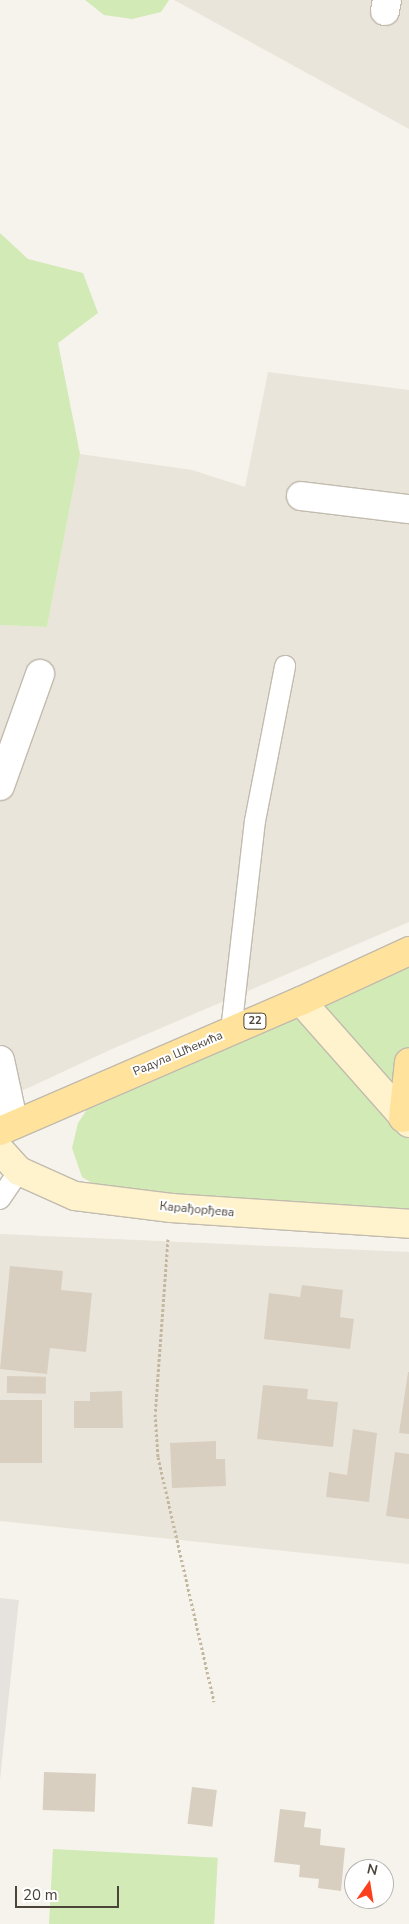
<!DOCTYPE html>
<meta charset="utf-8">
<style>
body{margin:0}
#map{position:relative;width:409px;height:1924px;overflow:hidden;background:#f6f3ec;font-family:"Nunito Sans",sans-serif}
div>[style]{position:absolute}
.residential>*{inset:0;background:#eae5da}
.industrial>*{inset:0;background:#e6e2dd;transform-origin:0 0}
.green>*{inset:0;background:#d2eab5;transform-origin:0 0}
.building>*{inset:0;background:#d8cfc1;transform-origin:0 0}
.path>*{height:3px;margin-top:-1.5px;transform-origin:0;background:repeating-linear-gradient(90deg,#c4b79f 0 2.5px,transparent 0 5px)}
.roads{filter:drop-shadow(1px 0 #c2bbae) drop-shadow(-1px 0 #c2bbae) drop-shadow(0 1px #c2bbae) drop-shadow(0 -1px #c2bbae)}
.lane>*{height:20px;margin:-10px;padding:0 10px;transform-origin:10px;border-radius:10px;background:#fff}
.street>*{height:28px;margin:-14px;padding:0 14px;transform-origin:14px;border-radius:14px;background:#fff}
.secondary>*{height:28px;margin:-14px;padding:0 14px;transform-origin:14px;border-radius:14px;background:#fff3cd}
.primary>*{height:28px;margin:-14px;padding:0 14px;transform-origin:14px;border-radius:14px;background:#ffe39c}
span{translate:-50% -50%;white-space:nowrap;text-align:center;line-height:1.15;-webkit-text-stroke:4px #fff;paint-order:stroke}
.shield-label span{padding:1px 4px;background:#fff;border:1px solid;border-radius:4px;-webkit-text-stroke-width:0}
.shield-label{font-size:11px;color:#4b4439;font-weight:700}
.street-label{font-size:12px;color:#4b4439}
.north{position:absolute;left:344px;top:1859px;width:50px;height:50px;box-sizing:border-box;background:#fff;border:1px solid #b7b4b0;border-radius:50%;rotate:13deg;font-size:14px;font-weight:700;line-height:20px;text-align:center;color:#4b4439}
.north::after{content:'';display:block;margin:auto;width:18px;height:22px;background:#fc3f1d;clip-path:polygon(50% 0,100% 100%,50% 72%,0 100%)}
.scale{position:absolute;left:15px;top:1886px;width:104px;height:22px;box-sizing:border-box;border:2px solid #4b4439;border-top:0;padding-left:6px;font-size:15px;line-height:18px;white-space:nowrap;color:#4b4439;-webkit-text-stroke:4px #fff;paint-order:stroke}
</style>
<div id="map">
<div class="residential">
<i style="clip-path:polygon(174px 0,409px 0,409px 129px)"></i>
<i style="clip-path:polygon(268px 372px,409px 390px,409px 922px,112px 1049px,0 1101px,0 625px,47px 627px,80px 454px,192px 470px,245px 487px)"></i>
<i style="clip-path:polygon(0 1234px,409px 1252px,409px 1564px,0 1521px)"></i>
</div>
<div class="industrial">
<i style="left:0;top:1598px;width:19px;height:326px;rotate:6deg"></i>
</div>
<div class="green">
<i style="clip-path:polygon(85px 0,169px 0,161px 12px,132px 19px,104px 15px)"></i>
<i style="clip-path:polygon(0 233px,28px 259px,83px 273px,98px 313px,58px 343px,80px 454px,47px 627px,0 625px)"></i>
<i style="clip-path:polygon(409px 950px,409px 1224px,127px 1203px,82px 1177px,72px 1148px,78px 1123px,101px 1088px)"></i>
<i style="left:53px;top:1849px;width:165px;height:75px;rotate:3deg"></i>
</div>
<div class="building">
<i style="clip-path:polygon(10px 1266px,63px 1271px,61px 1290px,92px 1293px,86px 1352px,50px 1348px,47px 1374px,0 1369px)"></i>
<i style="clip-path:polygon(302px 1285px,343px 1290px,340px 1317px,354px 1319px,350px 1349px,264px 1339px,269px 1293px,300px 1297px)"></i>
<i style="clip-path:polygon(408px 1372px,409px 1372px,409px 1434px,399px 1433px)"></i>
<i style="left:7px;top:1376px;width:39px;height:17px;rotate:1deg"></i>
<i style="clip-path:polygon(263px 1385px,308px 1389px,307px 1399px,338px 1402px,333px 1447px,257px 1439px)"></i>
<i style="clip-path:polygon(122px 1391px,123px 1428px,74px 1428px,74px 1401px,90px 1401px,90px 1392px)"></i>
<i style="left:0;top:1400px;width:42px;height:63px"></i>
<i style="clip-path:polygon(353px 1429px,377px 1433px,369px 1502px,326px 1497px,329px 1472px,347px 1475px)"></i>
<i style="clip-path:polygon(216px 1441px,216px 1459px,225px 1459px,226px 1486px,172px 1488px,170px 1443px)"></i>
<i style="clip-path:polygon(395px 1452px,409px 1454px,409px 1519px,386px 1516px)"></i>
<i style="left:44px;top:1772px;width:52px;height:38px;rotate:2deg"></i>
<i style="left:192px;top:1787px;width:25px;height:37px;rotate:7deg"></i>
<i style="clip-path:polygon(280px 1809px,306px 1812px,304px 1827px,321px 1829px,320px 1845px,345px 1848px,341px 1891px,318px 1888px,319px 1879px,299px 1877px,300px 1865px,274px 1862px)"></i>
</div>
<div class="path">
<i style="left:168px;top:1239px;width:175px;rotate:94.2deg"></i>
<i style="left:155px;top:1414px;width:43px;rotate:86deg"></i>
<i style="left:158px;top:1457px;width:251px;rotate:77.1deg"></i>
</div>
<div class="roads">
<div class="lane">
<i style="left:231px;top:1031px;width:211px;rotate:-83.5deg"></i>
<i style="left:255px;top:821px;width:158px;rotate:-79deg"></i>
<i style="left:0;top:1199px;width:34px;rotate:-56deg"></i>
</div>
<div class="street">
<i style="left:385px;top:11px;width:11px;rotate:-80deg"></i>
<i style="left:301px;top:496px;width:109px;rotate:6.9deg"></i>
<i style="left:0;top:786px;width:119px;rotate:-70.3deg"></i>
<i style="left:0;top:1060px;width:66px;rotate:77.8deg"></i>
</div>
<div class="secondary">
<i style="left:301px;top:1001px;width:163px;rotate:48.5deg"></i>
<i style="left:0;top:1150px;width:28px;rotate:48deg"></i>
<i style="left:19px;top:1171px;width:61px;rotate:24.1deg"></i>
<i style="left:75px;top:1196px;width:97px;rotate:7.1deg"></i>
<i style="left:171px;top:1208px;width:239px;rotate:3.8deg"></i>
</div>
<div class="primary">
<i style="left:403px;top:1118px;width:56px;rotate:-83.9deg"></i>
<i style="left:0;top:1131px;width:328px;rotate:-23.4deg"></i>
<i style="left:301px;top:1001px;width:119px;rotate:-24.8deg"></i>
</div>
</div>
<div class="shield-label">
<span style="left:255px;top:1021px">22</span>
</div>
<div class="street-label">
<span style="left:178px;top:1054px;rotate:-23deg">Радула Шћекића</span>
<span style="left:197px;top:1210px;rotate:5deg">Карађорђева</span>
</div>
<div class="north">N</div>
<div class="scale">20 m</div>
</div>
